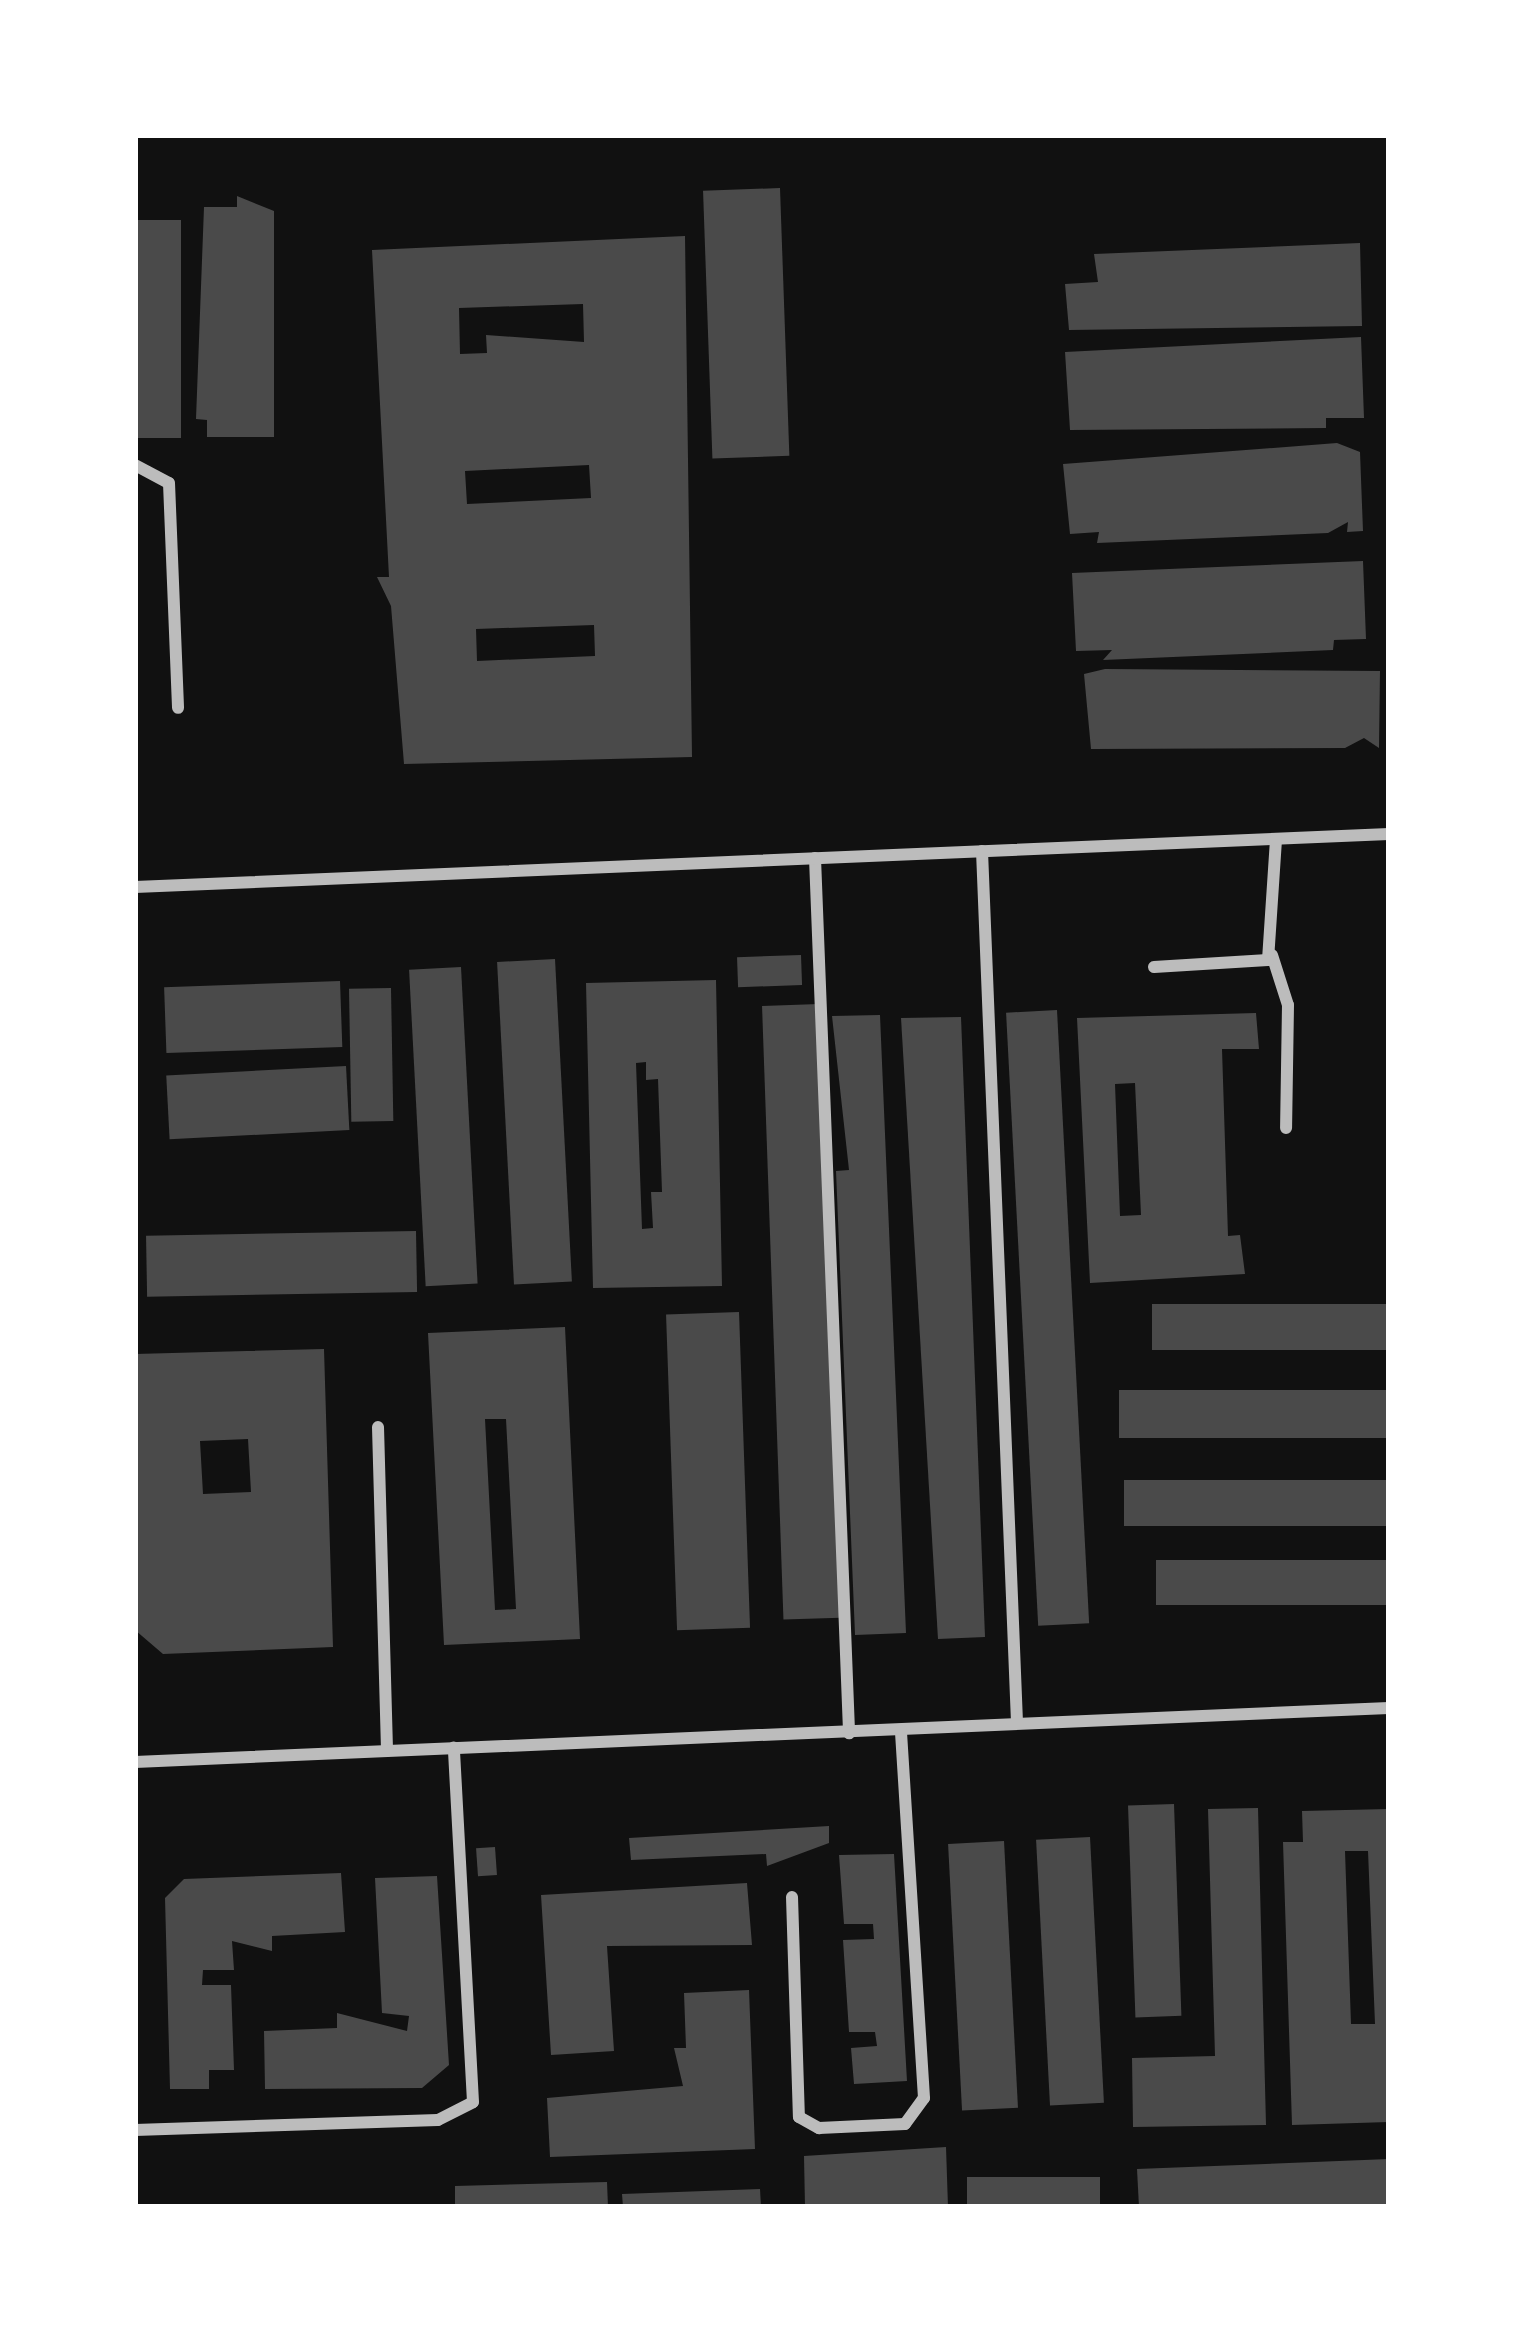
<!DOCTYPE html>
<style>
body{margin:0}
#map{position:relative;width:1524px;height:2342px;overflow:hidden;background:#111;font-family:Jost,sans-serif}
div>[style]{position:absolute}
.building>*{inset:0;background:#4a4a4a;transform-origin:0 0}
.minor>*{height:12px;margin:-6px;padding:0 6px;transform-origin:6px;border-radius:6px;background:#bcbcbc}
span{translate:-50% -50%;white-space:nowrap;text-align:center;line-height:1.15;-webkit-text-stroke:12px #fff;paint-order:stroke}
.frame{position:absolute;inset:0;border:138px solid #fff;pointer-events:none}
</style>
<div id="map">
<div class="building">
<i style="left:780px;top:188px;width:268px;height:77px;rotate:88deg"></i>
<i style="clip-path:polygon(237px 196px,274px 211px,274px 437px,207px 437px,207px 420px,196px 419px,204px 207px,237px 207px)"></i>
<i style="left:135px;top:220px;width:46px;height:218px"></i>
<i style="clip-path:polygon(evenodd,685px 236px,692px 757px,404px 764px,391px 606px,377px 577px,389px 577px,372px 250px,685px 236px,583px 304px,584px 342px,486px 335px,487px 353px,460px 354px,459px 308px,583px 304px,685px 236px,589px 465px,591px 498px,467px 504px,465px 471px,589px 465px,685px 236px,594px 625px,595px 656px,477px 661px,476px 629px,594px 625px)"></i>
<i style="clip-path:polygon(1360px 243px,1362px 326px,1069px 330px,1065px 284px,1098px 282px,1094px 254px)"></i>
<i style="clip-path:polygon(1361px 337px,1364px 418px,1326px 418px,1326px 428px,1070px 430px,1065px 352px)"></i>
<i style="clip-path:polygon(1337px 443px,1360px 452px,1363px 531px,1347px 532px,1348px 522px,1328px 533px,1097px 543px,1099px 532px,1070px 534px,1063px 464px)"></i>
<i style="clip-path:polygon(1363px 561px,1366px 639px,1334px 640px,1333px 650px,1103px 660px,1112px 650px,1076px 651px,1072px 573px)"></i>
<i style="clip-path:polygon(1105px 669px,1380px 671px,1379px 748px,1364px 738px,1345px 748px,1091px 749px,1084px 674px)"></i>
<i style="left:801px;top:955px;width:30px;height:64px;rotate:88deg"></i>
<i style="left:555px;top:959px;width:323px;height:58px;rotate:87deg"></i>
<i style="left:461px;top:967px;width:317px;height:52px;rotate:87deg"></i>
<i style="clip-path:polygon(evenodd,716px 980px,722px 1286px,593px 1288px,586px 983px,716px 980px,646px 1062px,646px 1080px,658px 1079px,662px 1192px,651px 1192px,653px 1228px,642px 1229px,636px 1063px,646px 1062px)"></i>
<i style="left:340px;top:981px;width:66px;height:176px;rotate:88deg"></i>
<i style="left:391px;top:988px;width:133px;height:42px;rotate:89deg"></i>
<i style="left:819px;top:1004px;width:614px;height:57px;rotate:88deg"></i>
<i style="left:1057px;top:1010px;width:614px;height:51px;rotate:87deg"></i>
<i style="clip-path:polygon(evenodd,1256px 1013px,1259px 1049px,1222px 1049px,1228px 1236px,1240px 1235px,1245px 1274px,1090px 1283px,1077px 1018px,1256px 1013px,1135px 1083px,1141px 1215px,1120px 1216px,1115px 1084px,1135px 1083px)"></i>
<i style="clip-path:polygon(880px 1015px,906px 1633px,855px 1635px,836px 1171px,849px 1170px,832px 1016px)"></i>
<i style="clip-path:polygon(961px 1017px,985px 1637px,938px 1639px,901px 1018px)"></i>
<i style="left:346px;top:1066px;width:64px;height:180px;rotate:87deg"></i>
<i style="left:416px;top:1231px;width:61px;height:270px;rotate:89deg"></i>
<i style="left:1389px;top:1304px;width:46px;height:237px;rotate:90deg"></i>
<i style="left:739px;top:1312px;width:316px;height:73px;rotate:88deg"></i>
<i style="clip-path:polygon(evenodd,565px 1327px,580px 1639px,444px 1645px,428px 1333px,565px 1327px,485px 1419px,506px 1419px,516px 1609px,495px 1610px,485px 1419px)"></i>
<i style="clip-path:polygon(evenodd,324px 1349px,333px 1647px,163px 1654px,135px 1630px,135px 1354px,324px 1349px,248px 1439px,251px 1492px,203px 1494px,200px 1441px,248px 1439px)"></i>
<i style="left:1389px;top:1390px;width:48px;height:270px;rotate:90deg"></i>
<i style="left:1389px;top:1480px;width:46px;height:265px;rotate:90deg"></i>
<i style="left:1389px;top:1560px;width:45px;height:233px;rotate:90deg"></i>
<i style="left:1174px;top:1804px;width:212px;height:46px;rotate:88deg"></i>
<i style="clip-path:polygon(1258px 1808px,1266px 2125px,1133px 2127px,1132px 2058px,1215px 2056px,1208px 1809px)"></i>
<i style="clip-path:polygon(evenodd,1389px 1809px,1389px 2122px,1292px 2125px,1283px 1842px,1303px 1842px,1302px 1811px,1389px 1809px,1345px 1851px,1368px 1851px,1375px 2024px,1351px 2024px,1345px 1851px)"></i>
<i style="clip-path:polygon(829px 1826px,829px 1843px,767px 1866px,766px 1854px,631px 1860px,629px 1838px)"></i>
<i style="left:1090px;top:1837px;width:266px;height:54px;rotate:87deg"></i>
<i style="left:1004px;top:1841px;width:267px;height:56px;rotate:87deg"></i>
<i style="left:495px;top:1847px;width:28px;height:19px;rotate:86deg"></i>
<i style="clip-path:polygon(894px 1854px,907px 2081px,854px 2084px,851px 2048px,877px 2046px,875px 2032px,849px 2032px,843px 1940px,874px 1939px,873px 1924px,844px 1924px,839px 1855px)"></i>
<i style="clip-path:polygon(341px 1873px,345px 1932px,272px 1936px,272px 1951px,232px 1941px,234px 1970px,203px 1970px,202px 1985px,231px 1985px,234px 2070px,209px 2070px,209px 2089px,170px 2089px,165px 1898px,184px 1879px)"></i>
<i style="clip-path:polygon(437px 1876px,449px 2065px,422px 2088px,265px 2089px,264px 2031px,337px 2028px,337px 2013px,407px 2031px,409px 2016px,382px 2013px,375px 1878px)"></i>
<i style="clip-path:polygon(747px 1883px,752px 1945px,607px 1946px,614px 2051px,551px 2055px,541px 1895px)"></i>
<i style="clip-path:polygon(749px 1990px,755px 2149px,550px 2157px,547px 2098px,683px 2086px,674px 2048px,686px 2048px,684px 1993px)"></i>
<i style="clip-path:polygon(946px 2147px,948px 2207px,805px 2207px,804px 2156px)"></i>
<i style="clip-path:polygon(1389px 2159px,1389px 2207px,1139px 2207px,1137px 2169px)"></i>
<i style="left:1100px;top:2177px;width:30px;height:133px;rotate:90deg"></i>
<i style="clip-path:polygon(607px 2182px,608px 2207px,455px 2207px,455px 2186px)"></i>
<i style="clip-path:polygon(760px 2189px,761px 2207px,623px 2207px,622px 2194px)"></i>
</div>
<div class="minor">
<i style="left:135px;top:465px;width:38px;rotate:28deg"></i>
<i style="left:169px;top:483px;width:225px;rotate:87.7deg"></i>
<i style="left:982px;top:851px;width:872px;rotate:87.7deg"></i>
<i style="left:815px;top:858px;width:876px;rotate:87.77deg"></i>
<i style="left:135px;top:887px;width:1255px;rotate:-2.42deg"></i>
<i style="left:1272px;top:955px;width:52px;rotate:72.3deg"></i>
<i style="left:1288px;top:1005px;width:123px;rotate:90.9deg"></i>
<i style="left:1154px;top:967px;width:114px;rotate:-3.5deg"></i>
<i style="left:1268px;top:960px;width:121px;rotate:-86.2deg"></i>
<i style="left:378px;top:1427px;width:324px;rotate:88.4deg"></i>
<i style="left:135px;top:1762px;width:1255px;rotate:-2.47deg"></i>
<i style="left:792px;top:1897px;width:220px;rotate:88.2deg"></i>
<i style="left:799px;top:2117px;width:23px;rotate:29deg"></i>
<i style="left:819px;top:2128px;width:86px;rotate:-2.7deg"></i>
<i style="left:905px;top:2124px;width:32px;rotate:-54deg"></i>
<i style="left:924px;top:2098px;width:368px;rotate:-93.6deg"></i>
<i style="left:135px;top:2130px;width:303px;rotate:-1.9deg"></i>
<i style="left:438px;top:2120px;width:39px;rotate:-27deg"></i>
<i style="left:473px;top:2102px;width:355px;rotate:-93.1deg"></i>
</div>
<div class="frame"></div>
</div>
